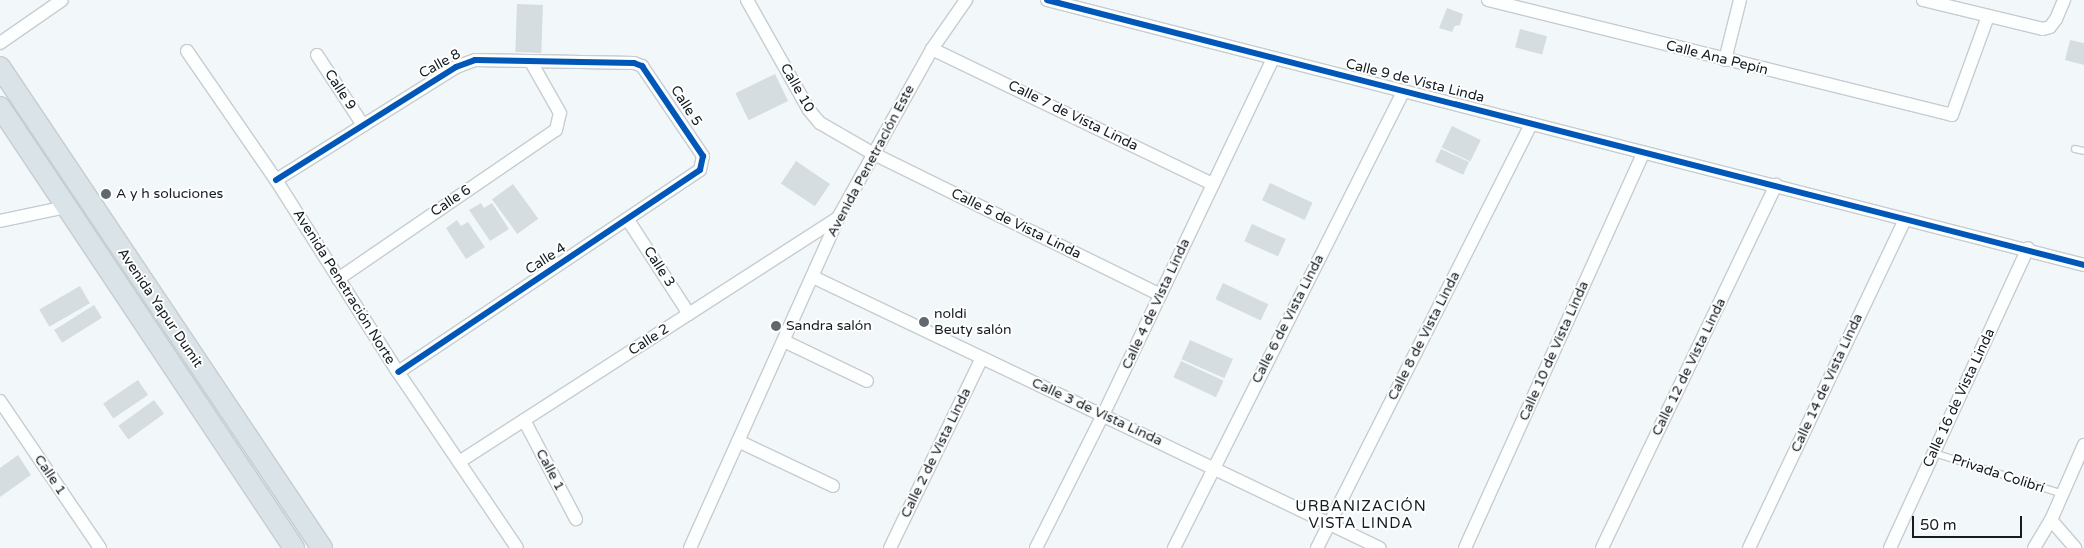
<!DOCTYPE html>
<meta charset="utf-8">
<style>
body{margin:0}
#map{position:relative;width:2084px;height:548px;overflow:hidden;background:#f2f7fa;font-family:"Varela Round",sans-serif}
div>[style]{position:absolute}
.building>*{inset:0;background:#d6dde1;transform-origin:0 0}
.roads{filter:drop-shadow(1px 0 #c6cdd1) drop-shadow(-1px 0 #c6cdd1) drop-shadow(0 1px #c6cdd1) drop-shadow(0 -1px #c6cdd1)}
.lane>*{height:6px;margin:-3px;padding:0 3px;transform-origin:3px;border-radius:3px;background:#fdfefe}
.street>*{height:12px;margin:-6px;padding:0 6px;transform-origin:6px;border-radius:6px;background:#fdfefe}
.primary>*{height:20px;margin:-10px;padding:0 10px;transform-origin:10px;border-radius:10px;background:#dae3e7}
.cycleway>*{height:6px;margin:-3px;padding:0 3px;transform-origin:3px;border-radius:3px;background:#0057b8}
.dots>*{width:14px;height:14px;translate:-50% -50%;box-sizing:border-box;border:2px solid #fff;border-radius:50%}
span{translate:-50% -50%;white-space:nowrap;text-align:center;line-height:1.15;-webkit-text-stroke:4px #fff;paint-order:stroke}
.street-label{font-size:14px;color:#141d22}
.poi-label{font-size:14px;color:#141d22}
.left{translate:0 -50%;text-align:left}
.neighbourhood-label{font-size:15px;color:#141d22;letter-spacing:1px}
.scale{position:absolute;left:1912px;top:516px;width:110px;height:22px;box-sizing:border-box;border:2px solid #141d22;border-top:0;padding-left:6px;font-size:15px;line-height:18px;white-space:nowrap;color:#141d22;-webkit-text-stroke:4px #fff;paint-order:stroke}
</style>
<div id="map">
<div class="building">
<i style="left:517px;top:4px;width:26px;height:48px;rotate:2deg"></i>
<i style="clip-path:polygon(1447px 8px,1463px 14px,1460px 25px,1455px 26px,1452px 32px,1439px 28px)"></i>
<i style="left:1520px;top:29px;width:28px;height:19px;rotate:15deg"></i>
<i style="clip-path:polygon(2070px 40px,2084px 43px,2084px 65px,2065px 60px)"></i>
<i style="left:775px;top:74px;width:30px;height:44px;rotate:64deg"></i>
<i style="left:1452px;top:126px;width:32px;height:24px;rotate:26deg"></i>
<i style="left:1441px;top:149px;width:31px;height:14px;rotate:25deg"></i>
<i style="left:796px;top:161px;width:41px;height:27px;rotate:34deg"></i>
<i style="left:1270px;top:183px;width:47px;height:19px;rotate:25deg"></i>
<i style="left:513px;top:184px;width:43px;height:26px;rotate:54deg"></i>
<i style="clip-path:polygon(481px 203px,484px 208px,492px 203px,509px 229px,490px 241px,469px 210px)"></i>
<i style="clip-path:polygon(457px 220px,461px 226px,468px 222px,485px 247px,466px 259px,446px 228px)"></i>
<i style="left:1252px;top:224px;width:37px;height:19px;rotate:24deg"></i>
<i style="left:1223px;top:283px;width:50px;height:18px;rotate:25deg"></i>
<i style="left:80px;top:286px;width:20px;height:47px;rotate:60deg"></i>
<i style="left:94px;top:305px;width:15px;height:47px;rotate:58deg"></i>
<i style="left:1190px;top:340px;width:47px;height:21px;rotate:24deg"></i>
<i style="left:1181px;top:361px;width:47px;height:18px;rotate:25deg"></i>
<i style="left:138px;top:380px;width:18px;height:42px;rotate:56deg"></i>
<i style="left:154px;top:400px;width:17px;height:44px;rotate:54deg"></i>
<i style="clip-path:polygon(18px 455px,31px 475px,0 497px,0 468px)"></i>
</div>
<div class="roads">
<div class="lane">
<i style="left:2075px;top:149px;width:9px;rotate:13deg"></i>
<i style="left:1934px;top:453px;width:135px;rotate:17.6deg"></i>
</div>
<div class="street">
<i style="left:747px;top:0;width:126px;rotate:60.6deg"></i>
<i style="left:809px;top:110px;width:17px;rotate:50deg"></i>
<i style="left:820px;top:123px;width:60px;rotate:30deg"></i>
<i style="left:872px;top:153px;width:321px;rotate:26.2deg"></i>
<i style="left:1047px;top:0;width:1070px;rotate:14.33deg"></i>
<i style="left:1488px;top:0;width:478px;rotate:13.9deg"></i>
<i style="left:1952px;top:115px;width:105px;rotate:-70deg"></i>
<i style="left:1923px;top:0;width:123px;rotate:13.6deg"></i>
<i style="left:2043px;top:29px;width:7px;rotate:-16deg"></i>
<i style="left:2050px;top:27px;width:10px;rotate:-53deg"></i>
<i style="left:2056px;top:19px;width:21px;rotate:-67deg"></i>
<i style="left:0;top:43px;width:75px;rotate:-34.7deg"></i>
<i style="left:932px;top:49px;width:312px;rotate:25.7deg"></i>
<i style="left:187px;top:51px;width:157px;rotate:55.4deg"></i>
<i style="left:276px;top:180px;width:227px;rotate:57.6deg"></i>
<i style="left:398px;top:372px;width:212px;rotate:55.9deg"></i>
<i style="left:317px;top:55px;width:84px;rotate:56.7deg"></i>
<i style="left:1725px;top:60px;width:62px;rotate:-76deg"></i>
<i style="left:276px;top:180px;width:213px;rotate:-32.1deg"></i>
<i style="left:456px;top:67px;width:20px;rotate:-20deg"></i>
<i style="left:475px;top:60px;width:159px;rotate:1.1deg"></i>
<i style="left:634px;top:63px;width:9px;rotate:21deg"></i>
<i style="left:642px;top:66px;width:109px;rotate:55.9deg"></i>
<i style="left:703px;top:156px;width:14px;rotate:102deg"></i>
<i style="left:700px;top:170px;width:363px;rotate:146.2deg"></i>
<i style="left:628px;top:220px;width:112px;rotate:57deg"></i>
<i style="left:0;top:221px;width:67px;rotate:-12deg"></i>
<i style="left:813px;top:277px;width:628px;rotate:25.55deg"></i>
<i style="left:338px;top:279px;width:264px;rotate:-34.4deg"></i>
<i style="left:556px;top:130px;width:17px;rotate:-77deg"></i>
<i style="left:560px;top:113px;width:59px;rotate:-119.6deg"></i>
<i style="left:784px;top:341px;width:92px;rotate:25.7deg"></i>
<i style="left:0;top:401px;width:178px;rotate:55.8deg"></i>
<i style="left:524px;top:420px;width:112px;rotate:62.3deg"></i>
<i style="left:738px;top:441px;width:105px;rotate:25.3deg"></i>
<i style="left:459px;top:462px;width:451px;rotate:-32.8deg"></i>
<i style="left:2051px;top:520px;width:37px;rotate:49deg"></i>
<i style="left:690px;top:548px;width:362px;rotate:-65.8deg"></i>
<i style="left:838px;top:218px;width:193px;rotate:-60.9deg"></i>
<i style="left:932px;top:49px;width:60px;rotate:-55.2deg"></i>
<i style="left:890px;top:548px;width:211px;rotate:-64.2deg"></i>
<i style="left:1036px;top:548px;width:149px;rotate:-63.3deg"></i>
<i style="left:1103px;top:415px;width:395px;rotate:-64.5deg"></i>
<i style="left:1174px;top:548px;width:510px;rotate:-63.33deg"></i>
<i style="left:1317px;top:548px;width:475px;rotate:-63.2deg"></i>
<i style="left:1465px;top:548px;width:432px;rotate:-65.7deg"></i>
<i style="left:1602px;top:548px;width:403px;rotate:-64.4deg"></i>
<i style="left:1749px;top:548px;width:364px;rotate:-64.6deg"></i>
<i style="left:1890px;top:548px;width:330px;rotate:-65.3deg"></i>
<i style="left:2034px;top:548px;width:33px;rotate:-59deg"></i>
<i style="left:2051px;top:520px;width:82px;rotate:-66.3deg"></i>
</div>
<div class="primary">
<i style="left:0;top:67px;width:579px;rotate:56.2deg"></i>
<i style="left:0;top:107px;width:530px;rotate:56.31deg"></i>
</div>
</div>
<div class="cycleway">
<i style="left:1047px;top:0;width:1070px;rotate:14.33deg"></i>
<i style="left:276px;top:180px;width:213px;rotate:-32.1deg"></i>
<i style="left:456px;top:67px;width:20px;rotate:-20deg"></i>
<i style="left:475px;top:60px;width:159px;rotate:1.1deg"></i>
<i style="left:634px;top:63px;width:9px;rotate:21deg"></i>
<i style="left:642px;top:66px;width:109px;rotate:55.9deg"></i>
<i style="left:703px;top:156px;width:14px;rotate:102deg"></i>
<i style="left:700px;top:170px;width:363px;rotate:146.2deg"></i>
</div>
<div class="dots">
<i style="left:106px;top:194px;background:#62696e"></i>
<i style="left:924px;top:322px;background:#62696e"></i>
<i style="left:776px;top:326px;background:#62696e"></i>
</div>
<div class="street-label">
<span style="left:1717px;top:58px;rotate:14deg">Calle Ana Pepín</span>
<span style="left:440px;top:64px;rotate:-29deg">Calle 8</span>
<span style="left:1415px;top:81px;rotate:14deg">Calle 9 de Vista Linda</span>
<span style="left:797px;top:88px;rotate:60deg">Calle 10</span>
<span style="left:340px;top:90px;rotate:57deg">Calle 9</span>
<span style="left:686px;top:106px;rotate:57deg">Calle 5</span>
<span style="left:1073px;top:116px;rotate:26deg">Calle 7 de Vista Linda</span>
<span style="left:871px;top:161px;rotate:-62deg">Avenida Penetración Este</span>
<span style="left:451px;top:201px;rotate:-34deg">Calle 6</span>
<span style="left:1016px;top:224px;rotate:26deg">Calle 5 de Vista Linda</span>
<span style="left:546px;top:259px;rotate:-33deg">Calle 4</span>
<span style="left:659px;top:267px;rotate:57deg">Calle 3</span>
<span style="left:344px;top:287px;rotate:58deg">Avenida Penetración Norte</span>
<span style="left:1156px;top:304px;rotate:-65deg">Calle 4 de Vista Linda</span>
<span style="left:160px;top:308px;rotate:56deg">Avenida Yapur Dumit</span>
<span style="left:1288px;top:319px;rotate:-63deg">Calle 6 de Vista Linda</span>
<span style="left:1424px;top:336px;rotate:-63deg">Calle 8 de Vista Linda</span>
<span style="left:649px;top:340px;rotate:-33deg">Calle 2</span>
<span style="left:1554px;top:351px;rotate:-66deg">Calle 10 de Vista Linda</span>
<span style="left:1689px;top:367px;rotate:-64deg">Calle 12 de Vista Linda</span>
<span style="left:1827px;top:383px;rotate:-65deg">Calle 14 de Vista Linda</span>
<span style="left:1959px;top:398px;rotate:-65deg">Calle 16 de Vista Linda</span>
<span style="left:1097px;top:412px;rotate:25deg">Calle 3 de Vista Linda</span>
<span style="left:936px;top:453px;rotate:-64deg">Calle 2 de Vista Linda</span>
<span style="left:550px;top:470px;rotate:62deg">Calle 1</span>
<span style="left:1998px;top:474px;rotate:18deg">Privada Colibrí</span>
<span style="left:50px;top:475px;rotate:56deg">Calle 1</span>
</div>
<div class="poi-label">
<span class="left" style="left:116px;top:194px">A y h soluciones</span>
<span class="left" style="left:934px;top:322px">noldi<br>Beuty salón</span>
<span class="left" style="left:786px;top:326px">Sandra salón</span>
</div>
<div class="neighbourhood-label">
<span style="left:1361px;top:515px">URBANIZACIÓN<br>VISTA LINDA</span>
</div>
<div class="scale">50 m</div>
</div>
